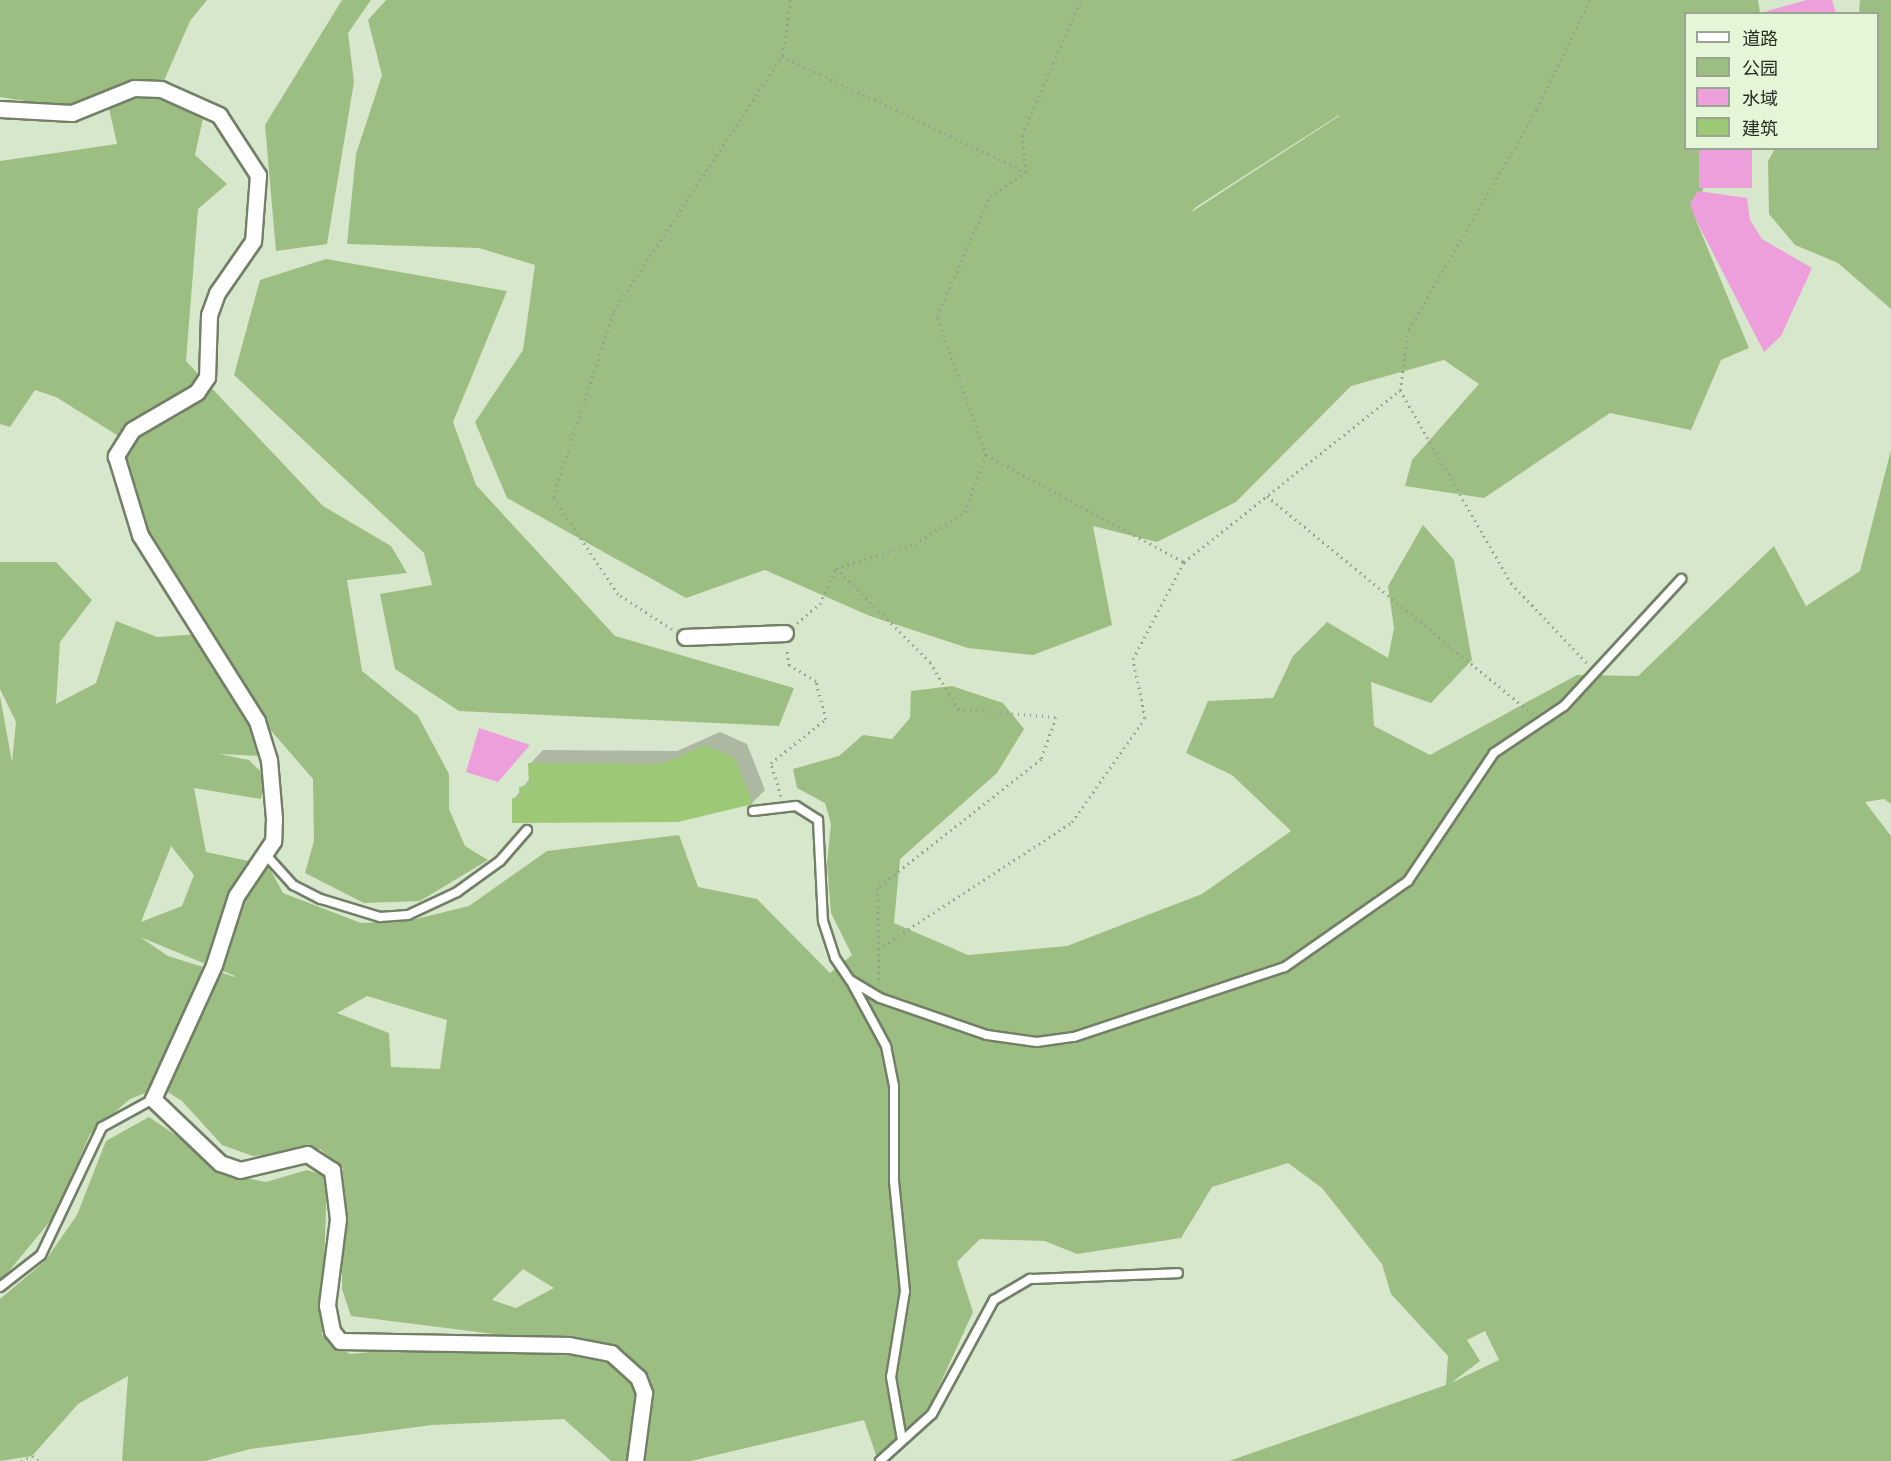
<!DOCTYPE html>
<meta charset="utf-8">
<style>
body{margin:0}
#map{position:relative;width:1891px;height:1461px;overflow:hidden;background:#d7e7cb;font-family:"Open Sans","Noto Sans SC",sans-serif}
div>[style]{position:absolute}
.green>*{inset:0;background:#9dbe82}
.water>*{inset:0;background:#ec9fda;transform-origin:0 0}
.shadow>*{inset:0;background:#0003}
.building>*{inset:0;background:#9dc977}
.path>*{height:3px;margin-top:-1.5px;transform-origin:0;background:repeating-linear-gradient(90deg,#94a08a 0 1.5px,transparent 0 6px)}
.roads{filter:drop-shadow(2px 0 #718066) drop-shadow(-2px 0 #718066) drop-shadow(0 2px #718066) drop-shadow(0 -2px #718066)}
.lane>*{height:8px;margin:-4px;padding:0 4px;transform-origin:4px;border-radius:4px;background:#fff}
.street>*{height:15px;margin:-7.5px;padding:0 7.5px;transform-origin:7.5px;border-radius:7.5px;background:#fff}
span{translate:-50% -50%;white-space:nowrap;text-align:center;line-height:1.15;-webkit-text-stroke:6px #e4f5d8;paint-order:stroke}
.legend{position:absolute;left:1684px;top:12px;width:195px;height:138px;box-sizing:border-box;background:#e4f5d8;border:2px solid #99a590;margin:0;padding:8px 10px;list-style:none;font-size:18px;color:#282e23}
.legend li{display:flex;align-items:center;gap:12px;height:30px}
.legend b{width:30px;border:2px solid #99a590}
</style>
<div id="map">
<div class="green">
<i style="clip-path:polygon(0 0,207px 0,190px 21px,163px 83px,74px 109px,0 97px)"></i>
<i style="clip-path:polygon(342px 0,371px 0,348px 33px,354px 82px,327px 244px,276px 251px,265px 125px)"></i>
<i style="clip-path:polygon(evenodd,386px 0,1758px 0,1760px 13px,1686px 14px,1686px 148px,1714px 149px,1695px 218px,1749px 348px,1721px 360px,1691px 430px,1610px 413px,1484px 498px,1405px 486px,1412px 460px,1479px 384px,1444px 360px,1351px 386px,1236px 502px,1157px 542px,1093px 526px,1112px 625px,1033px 655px,968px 648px,870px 616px,765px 570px,686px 598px,507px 498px,475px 422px,523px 350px,535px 265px,479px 248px,347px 244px,356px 154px,382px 75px,368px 20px,386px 0,1339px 115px,1339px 116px,1190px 213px,1196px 207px,1339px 115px)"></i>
<i style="clip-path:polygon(1860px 0,1891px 0,1891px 309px,1838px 263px,1795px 245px,1769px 214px,1768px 161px,1775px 149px,1878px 148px,1878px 14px,1859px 13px)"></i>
<i style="clip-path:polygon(159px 93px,205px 109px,195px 155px,227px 184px,198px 209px,186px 361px,323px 506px,391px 546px,407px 573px,347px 580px,362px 671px,418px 716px,449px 774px,449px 809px,465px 846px,488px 860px,420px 901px,364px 903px,305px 873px,314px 841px,313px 779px,261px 719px,219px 642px,143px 524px,119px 456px,125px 440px,56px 397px,35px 390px,10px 427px,0 424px,0 161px,117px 144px,108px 104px)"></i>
<i style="clip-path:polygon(326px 259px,507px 291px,453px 422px,476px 485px,615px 636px,794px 688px,779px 726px,459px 711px,395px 669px,380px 594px,432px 585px,424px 553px,234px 375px,260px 280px)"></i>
<i style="clip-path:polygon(evenodd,1891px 450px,1891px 804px,1884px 799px,1865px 802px,1891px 836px,1891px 1461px,1229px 1461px,1446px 1385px,1448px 1356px,1391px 1294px,1382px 1264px,1322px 1188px,1288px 1163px,1212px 1187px,1181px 1238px,1077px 1254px,1045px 1241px,980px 1239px,957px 1262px,973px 1312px,930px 1406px,877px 1458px,864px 1420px,691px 1461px,611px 1461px,564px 1419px,432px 1425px,250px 1449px,205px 1461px,122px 1461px,128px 1376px,78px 1404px,32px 1456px,0 1461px,0 1299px,45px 1261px,77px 1215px,106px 1141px,149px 1117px,236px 1176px,266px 1182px,307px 1170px,327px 1176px,322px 1335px,335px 1346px,350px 1354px,488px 1341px,494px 1334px,351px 1316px,342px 1289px,343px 1168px,320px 1149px,253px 1156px,222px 1145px,182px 1101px,160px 1087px,130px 1099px,90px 1134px,56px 1214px,0 1282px,0 696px,12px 762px,16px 722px,0 689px,0 562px,56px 562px,92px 600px,60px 642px,56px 704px,96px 683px,116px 621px,157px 637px,200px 634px,244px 702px,264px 756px,219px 754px,249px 760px,265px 776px,261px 799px,194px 788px,206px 852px,268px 865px,283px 893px,361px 923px,408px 921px,469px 906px,547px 851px,679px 835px,698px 887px,757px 899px,830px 973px,852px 955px,831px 913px,827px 863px,831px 824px,825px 803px,797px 788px,793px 769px,839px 756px,863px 735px,892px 739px,910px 718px,911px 691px,952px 686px,1003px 703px,1024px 729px,997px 773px,900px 859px,894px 923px,968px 955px,1067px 946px,1202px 894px,1291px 831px,1232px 775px,1186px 753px,1208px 701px,1273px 698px,1293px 656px,1327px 622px,1388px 658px,1394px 628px,1388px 586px,1423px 525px,1454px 560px,1472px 660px,1431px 703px,1371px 682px,1374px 726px,1430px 755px,1577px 675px,1638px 676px,1774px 546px,1806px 606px,1860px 571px,1891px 450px,171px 846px,194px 875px,182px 906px,141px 922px,171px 846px,1891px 450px,140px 937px,235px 976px,235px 977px,168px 956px,140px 937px,1891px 450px,367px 996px,447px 1020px,440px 1069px,391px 1067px,389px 1033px,337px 1013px,367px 996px,1891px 450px,523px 1269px,554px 1288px,516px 1308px,492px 1300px,523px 1269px,1891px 450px,1485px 1331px,1499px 1360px,1451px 1383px,1480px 1361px,1467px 1340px,1485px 1331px)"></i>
</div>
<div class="water">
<i style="clip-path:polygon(1807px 0,1832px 0,1836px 13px,1760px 13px)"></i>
<i style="left:1699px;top:149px;width:53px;height:39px"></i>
<i style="clip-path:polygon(1698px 191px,1747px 198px,1750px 220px,1762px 239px,1812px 268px,1781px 336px,1764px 352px,1695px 218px,1690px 204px)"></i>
<i style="clip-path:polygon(479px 728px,530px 745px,498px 782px,466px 772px)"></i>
</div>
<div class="shadow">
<i style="clip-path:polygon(720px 732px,747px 744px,765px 790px,752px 803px,514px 799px,530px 778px,530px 764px,543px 750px,677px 751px)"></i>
</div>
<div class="building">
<i style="clip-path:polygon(705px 745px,734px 757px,753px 804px,678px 822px,512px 823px,512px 798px,520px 798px,519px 787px,529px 785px,528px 763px,662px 764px)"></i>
</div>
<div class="path">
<i style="left:791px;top:0;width:57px;rotate:99.1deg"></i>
<i style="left:782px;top:56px;width:270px;rotate:25.4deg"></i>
<i style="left:1400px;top:390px;width:223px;rotate:60.1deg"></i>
<i style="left:1511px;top:583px;width:112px;rotate:46.5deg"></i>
<i style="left:986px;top:455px;width:225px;rotate:28.4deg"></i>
<i style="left:1184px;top:562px;width:276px;rotate:-38.5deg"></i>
<i style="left:1400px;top:390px;width:62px;rotate:-81.6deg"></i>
<i style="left:1409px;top:329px;width:255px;rotate:-59.8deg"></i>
<i style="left:1537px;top:109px;width:121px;rotate:-64.1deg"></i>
<i style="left:1267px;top:496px;width:343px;rotate:39.4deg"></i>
<i style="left:836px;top:568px;width:133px;rotate:45deg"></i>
<i style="left:930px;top:662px;width:55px;rotate:59.2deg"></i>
<i style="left:958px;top:709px;width:98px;rotate:4.7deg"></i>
<i style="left:1056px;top:717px;width:45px;rotate:109.7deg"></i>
<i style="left:1041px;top:759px;width:209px;rotate:141.8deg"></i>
<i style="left:877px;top:888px;width:94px;rotate:88.8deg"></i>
<i style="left:797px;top:623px;width:30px;rotate:-40deg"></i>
<i style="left:820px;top:604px;width:39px;rotate:-66deg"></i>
<i style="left:836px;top:568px;width:83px;rotate:-16.9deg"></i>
<i style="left:915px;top:544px;width:59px;rotate:-32.6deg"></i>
<i style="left:965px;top:512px;width:61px;rotate:-69.8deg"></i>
<i style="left:986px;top:455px;width:147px;rotate:-109.4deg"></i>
<i style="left:937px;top:316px;width:131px;rotate:-66.2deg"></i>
<i style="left:990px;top:196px;width:43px;rotate:-33.7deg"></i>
<i style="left:1026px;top:172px;width:37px;rotate:-96deg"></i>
<i style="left:1022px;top:135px;width:147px;rotate:-66.4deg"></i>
<i style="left:672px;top:629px;width:64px;rotate:-147.1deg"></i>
<i style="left:618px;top:594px;width:117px;rotate:-123.8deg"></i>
<i style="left:553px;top:497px;width:196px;rotate:-71.8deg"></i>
<i style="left:614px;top:311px;width:305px;rotate:-56.6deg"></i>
<i style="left:781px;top:796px;width:34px;rotate:-107deg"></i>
<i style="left:771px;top:763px;width:70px;rotate:-38.7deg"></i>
<i style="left:826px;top:719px;width:39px;rotate:-105deg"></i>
<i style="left:816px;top:681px;width:31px;rotate:-149deg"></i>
<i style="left:789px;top:665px;width:17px;rotate:-97deg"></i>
<i style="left:878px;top:949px;width:232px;rotate:-33.2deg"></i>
<i style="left:1072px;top:822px;width:127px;rotate:-54.9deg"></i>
<i style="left:1145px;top:718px;width:60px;rotate:-101.5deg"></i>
<i style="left:1133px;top:659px;width:110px;rotate:-62.3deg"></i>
<i style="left:21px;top:1461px;width:12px;rotate:-24deg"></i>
<i style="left:32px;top:1456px;width:9px;rotate:36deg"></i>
</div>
<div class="roads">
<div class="lane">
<i style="left:753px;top:811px;width:43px;rotate:-6.6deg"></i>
<i style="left:796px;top:806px;width:26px;rotate:32deg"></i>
<i style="left:818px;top:820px;width:101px;rotate:87.2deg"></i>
<i style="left:823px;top:921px;width:39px;rotate:72deg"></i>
<i style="left:835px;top:958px;width:27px;rotate:56deg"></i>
<i style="left:850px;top:980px;width:35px;rotate:31deg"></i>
<i style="left:880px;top:998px;width:113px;rotate:19.1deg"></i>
<i style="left:987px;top:1035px;width:50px;rotate:8deg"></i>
<i style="left:1037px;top:1042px;width:37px;rotate:-8deg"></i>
<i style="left:1074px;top:1037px;width:222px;rotate:-18.4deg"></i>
<i style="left:1285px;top:967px;width:150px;rotate:-35deg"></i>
<i style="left:1408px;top:881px;width:154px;rotate:-56.1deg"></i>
<i style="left:1494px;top:753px;width:84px;rotate:-33.9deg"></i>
<i style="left:1564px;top:706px;width:173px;rotate:-47.3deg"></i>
<i style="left:265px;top:854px;width:42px;rotate:47.9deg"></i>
<i style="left:293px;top:885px;width:31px;rotate:27deg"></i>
<i style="left:321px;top:899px;width:62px;rotate:17deg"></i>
<i style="left:380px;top:917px;width:28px;rotate:-4deg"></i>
<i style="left:408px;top:915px;width:54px;rotate:-25.1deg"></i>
<i style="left:457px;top:892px;width:53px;rotate:-35.8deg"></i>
<i style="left:500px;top:861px;width:41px;rotate:-48.9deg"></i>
<i style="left:852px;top:983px;width:72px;rotate:61.6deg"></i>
<i style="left:886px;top:1046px;width:41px;rotate:78.7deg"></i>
<i style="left:894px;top:1086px;width:95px;rotate:90deg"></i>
<i style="left:894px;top:1181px;width:111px;rotate:84.3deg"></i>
<i style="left:905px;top:1291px;width:87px;rotate:99.2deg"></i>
<i style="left:891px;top:1377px;width:64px;rotate:80.1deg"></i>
<i style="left:0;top:1287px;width:52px;rotate:-38deg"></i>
<i style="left:41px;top:1255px;width:142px;rotate:-64.5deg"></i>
<i style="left:102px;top:1127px;width:58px;rotate:-28.8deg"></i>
<i style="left:880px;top:1461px;width:70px;rotate:-42.1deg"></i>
<i style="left:932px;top:1414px;width:130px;rotate:-61.5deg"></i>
<i style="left:994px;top:1300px;width:42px;rotate:-30.3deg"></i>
<i style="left:1030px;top:1279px;width:148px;rotate:-2.3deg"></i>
</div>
<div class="street">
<i style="left:0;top:109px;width:72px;rotate:3.2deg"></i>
<i style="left:72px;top:113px;width:67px;rotate:-22deg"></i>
<i style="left:134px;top:88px;width:27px;rotate:2deg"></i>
<i style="left:161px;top:89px;width:64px;rotate:24.1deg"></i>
<i style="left:219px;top:115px;width:72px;rotate:57deg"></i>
<i style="left:258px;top:175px;width:66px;rotate:94.3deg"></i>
<i style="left:253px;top:241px;width:63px;rotate:124.7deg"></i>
<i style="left:217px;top:293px;width:23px;rotate:110deg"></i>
<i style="left:209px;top:315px;width:62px;rotate:91.8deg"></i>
<i style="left:207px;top:377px;width:18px;rotate:124deg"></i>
<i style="left:197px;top:392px;width:75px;rotate:149.7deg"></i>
<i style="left:132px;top:430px;width:31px;rotate:122deg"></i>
<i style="left:116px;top:456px;width:83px;rotate:73.1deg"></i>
<i style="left:140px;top:535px;width:220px;rotate:57.8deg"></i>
<i style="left:257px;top:721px;width:41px;rotate:72.9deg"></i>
<i style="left:269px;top:760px;width:58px;rotate:85.1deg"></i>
<i style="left:274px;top:818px;width:23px;rotate:92deg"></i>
<i style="left:273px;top:841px;width:66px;rotate:123.9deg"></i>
<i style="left:236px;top:896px;width:72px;rotate:107.7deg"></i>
<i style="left:214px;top:965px;width:147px;rotate:114.5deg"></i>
<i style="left:153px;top:1099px;width:93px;rotate:43.7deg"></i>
<i style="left:220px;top:1163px;width:21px;rotate:19deg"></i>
<i style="left:240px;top:1170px;width:69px;rotate:-13.4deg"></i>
<i style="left:307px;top:1154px;width:30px;rotate:33deg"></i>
<i style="left:332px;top:1170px;width:49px;rotate:83deg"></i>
<i style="left:338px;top:1219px;width:87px;rotate:97.3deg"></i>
<i style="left:327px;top:1305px;width:26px;rotate:79deg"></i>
<i style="left:332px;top:1331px;width:13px;rotate:51deg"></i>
<i style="left:340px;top:1341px;width:229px;rotate:1deg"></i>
<i style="left:569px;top:1345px;width:43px;rotate:10.8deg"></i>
<i style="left:611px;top:1353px;width:36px;rotate:42deg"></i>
<i style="left:638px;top:1377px;width:17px;rotate:69deg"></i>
<i style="left:644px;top:1393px;width:69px;rotate:97.5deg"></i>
<i style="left:685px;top:637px;width:100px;rotate:-2.3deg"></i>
</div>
</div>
<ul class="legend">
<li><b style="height:8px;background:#fff"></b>道路</li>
<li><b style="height:16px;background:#9dbe82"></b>公园</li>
<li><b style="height:16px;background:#ec9fda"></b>水域</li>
<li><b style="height:16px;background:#9dc977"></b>建筑</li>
</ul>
</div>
